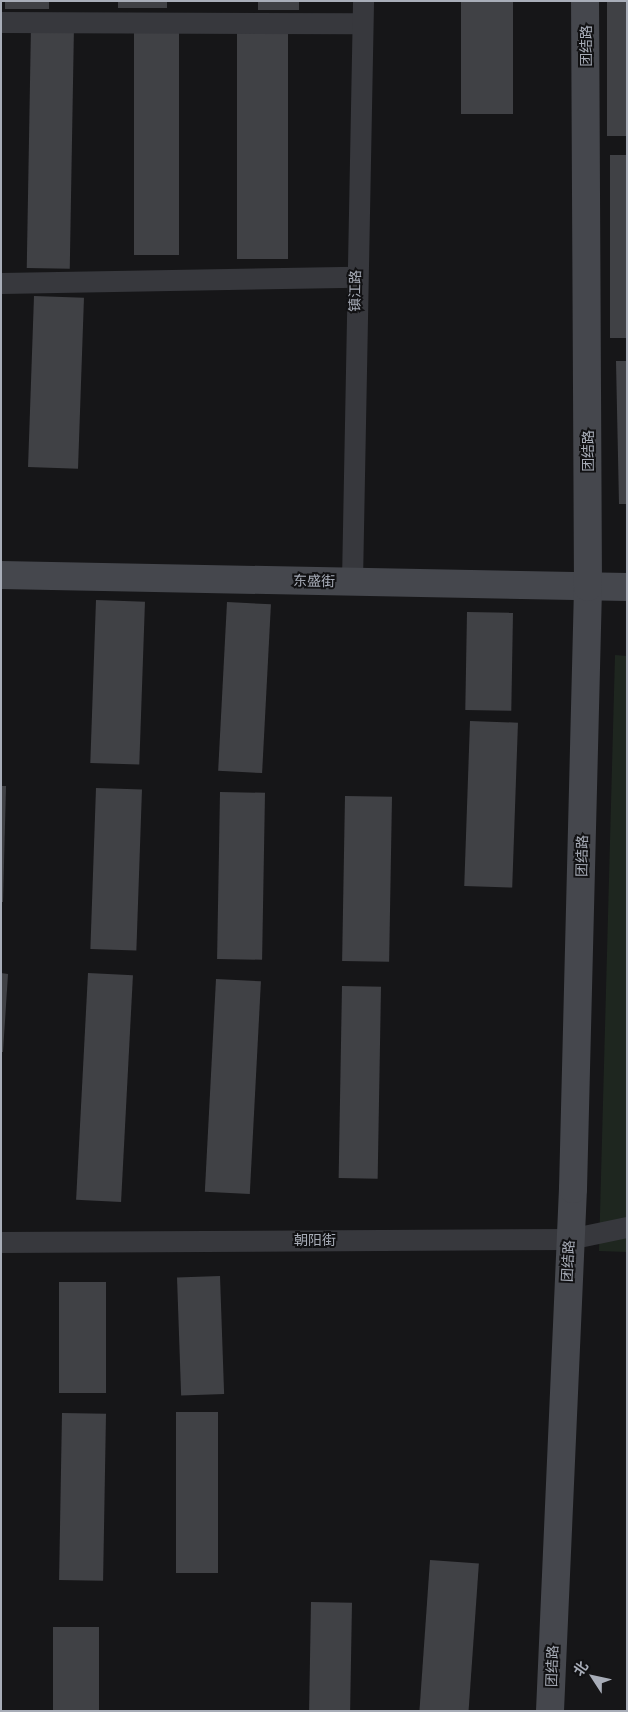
<!DOCTYPE html>
<meta charset="utf-8">
<style>
body{margin:0}
#map{position:relative;width:628px;height:1712px;overflow:hidden;background:#161618;font-family:Roboto,"Noto Sans SC",sans-serif}
div>[style]{position:absolute}
.green>*{inset:0;background:#1e261f}
.building>*{inset:0;background:#404145;transform-origin:0 0}
.street>*{height:21px;margin:-10.5px;padding:0 10.5px;transform-origin:10.5px;border-radius:10.5px;background:#37383d}
.secondary>*{height:28px;margin:-14px;padding:0 14px;transform-origin:14px;border-radius:14px;background:#45474d}
span{translate:-50% -50%;white-space:nowrap;text-align:center;line-height:1.15;-webkit-text-stroke:4px #111113;paint-order:stroke}
.street-label{font-size:14px;color:#a8adb8}
.frame{position:absolute;inset:0;border:2px solid #a8adb8;pointer-events:none}
.north{position:absolute;left:568px;top:1652px;width:50px;height:50px;-webkit-text-stroke:4px #111113;paint-order:stroke;rotate:305deg;font-size:14px;font-weight:700;line-height:20px;text-align:center;color:#a8adb8}
.north::after{content:'';display:block;margin:auto;width:18px;height:22px;background:#a8adb8;clip-path:polygon(50% 0,100% 100%,50% 72%,0 100%)}
</style>
<div id="map">
<div class="green">
<i style="clip-path:polygon(615px 655px,627px 656px,627px 1252px,599px 1251px)"></i>
</div>
<div class="building">
<i style="left:5px;top:1px;width:44px;height:8px"></i>
<i style="left:118px;top:1px;width:49px;height:7px"></i>
<i style="left:258px;top:1px;width:41px;height:9px"></i>
<i style="left:461px;top:1px;width:52px;height:113px"></i>
<i style="left:607px;top:1px;width:20px;height:135px"></i>
<i style="left:31px;top:25px;width:43px;height:243px;rotate:1deg"></i>
<i style="left:134px;top:28px;width:45px;height:227px"></i>
<i style="left:237px;top:29px;width:51px;height:230px"></i>
<i style="left:610px;top:155px;width:17px;height:183px"></i>
<i style="left:34px;top:296px;width:50px;height:171px;rotate:2deg"></i>
<i style="clip-path:polygon(616px 361px,627px 361px,627px 504px,619px 504px)"></i>
<i style="left:96px;top:600px;width:49px;height:163px;rotate:2deg"></i>
<i style="left:227px;top:602px;width:44px;height:169px;rotate:3deg"></i>
<i style="left:467px;top:612px;width:46px;height:98px;rotate:1deg"></i>
<i style="left:470px;top:721px;width:48px;height:165px;rotate:2deg"></i>
<i style="clip-path:polygon(1px 786px,6px 786px,3px 902px,1px 902px)"></i>
<i style="left:96px;top:788px;width:46px;height:161px;rotate:2deg"></i>
<i style="left:220px;top:792px;width:45px;height:167px;rotate:1deg"></i>
<i style="left:345px;top:796px;width:47px;height:165px;rotate:1deg"></i>
<i style="clip-path:polygon(1px 973px,8px 974px,3px 1052px,1px 1052px)"></i>
<i style="left:88px;top:973px;width:45px;height:227px;rotate:3deg"></i>
<i style="left:216px;top:979px;width:45px;height:213px;rotate:3deg"></i>
<i style="left:342px;top:986px;width:39px;height:192px;rotate:1deg"></i>
<i style="left:220px;top:1276px;width:118px;height:43px;rotate:88deg"></i>
<i style="left:59px;top:1282px;width:47px;height:111px"></i>
<i style="left:176px;top:1412px;width:42px;height:161px"></i>
<i style="left:62px;top:1413px;width:44px;height:167px;rotate:1deg"></i>
<i style="left:430px;top:1560px;width:49px;height:151px;rotate:4deg"></i>
<i style="left:311px;top:1602px;width:41px;height:109px;rotate:1deg"></i>
<i style="left:53px;top:1627px;width:46px;height:84px"></i>
</div>
<div class="street">
<i style="left:1px;top:22px;width:360px;rotate:0.2deg"></i>
<i style="left:1px;top:283px;width:355px;rotate:-1deg"></i>
<i style="left:352px;top:581px;width:580px;rotate:-88.91deg"></i>
<i style="left:1px;top:1242px;width:568px;rotate:-0.3deg"></i>
<i style="left:569px;top:1239px;width:59px;rotate:-11.7deg"></i>
</div>
<div class="secondary">
<i style="left:1px;top:575px;width:626px;rotate:1.1deg"></i>
<i style="left:550px;top:1711px;width:523px;rotate:-87.48deg"></i>
<i style="left:573px;top:1189px;width:602px;rotate:-88.57deg"></i>
<i style="left:588px;top:587px;width:586px;rotate:-90.29deg"></i>
</div>
<div class="street-label">
<span style="left:586px;top:46px;rotate:-90deg">团结路</span>
<span style="left:355px;top:291px;rotate:-89deg">镇江路</span>
<span style="left:588px;top:451px;rotate:-90deg">团结路</span>
<span style="left:314px;top:581px;rotate:1deg">东盛街</span>
<span style="left:582px;top:856px;rotate:-89deg">团结路</span>
<span style="left:315px;top:1240px">朝阳街</span>
<span style="left:568px;top:1261px;rotate:-87deg">团结路</span>
<span style="left:552px;top:1666px;rotate:-88deg">团结路</span>
</div>
<div class="frame"></div>
<div class="north">北</div>
</div>
